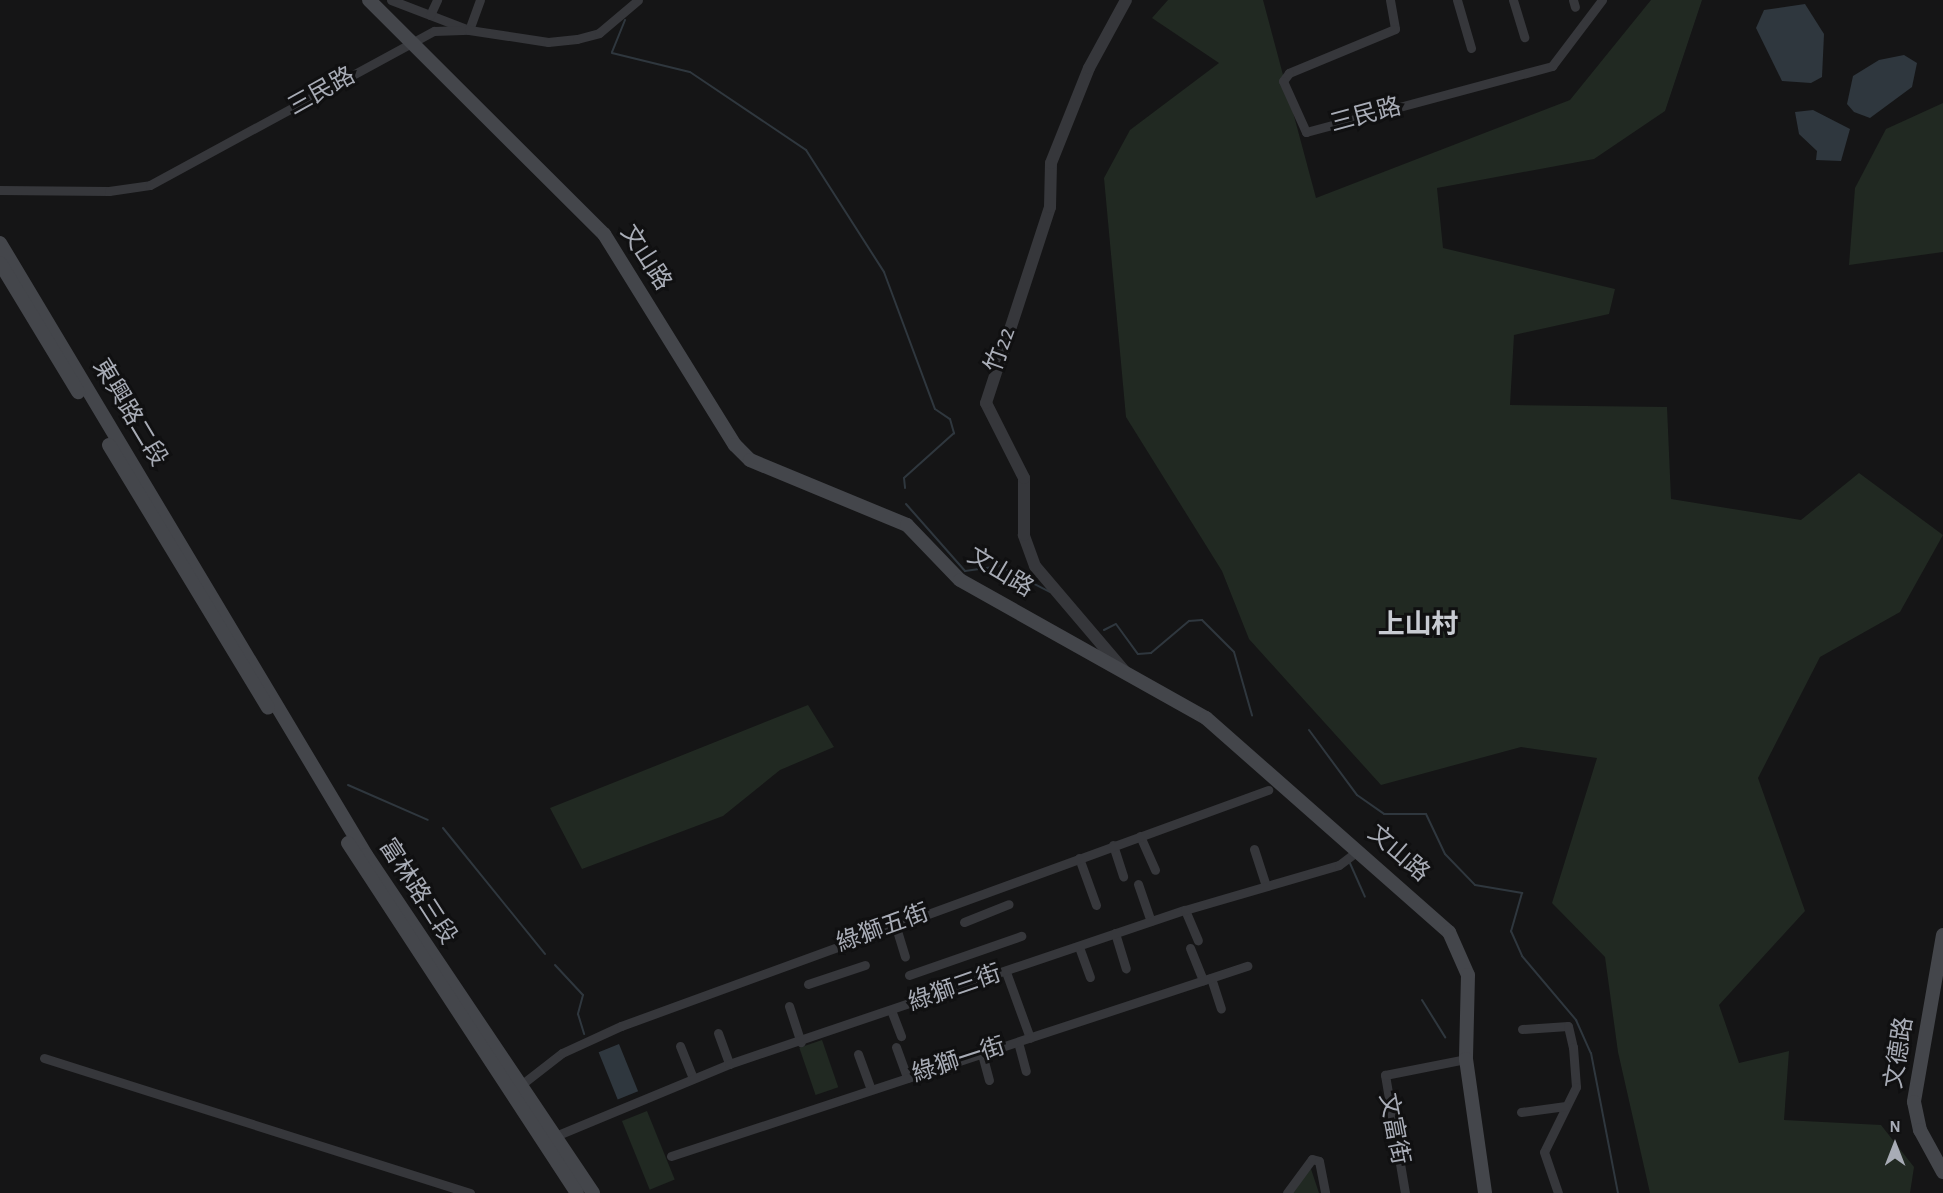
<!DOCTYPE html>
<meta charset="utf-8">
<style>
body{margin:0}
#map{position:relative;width:1943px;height:1193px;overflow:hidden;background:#151516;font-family:"Alegreya Sans","Noto Sans TC",sans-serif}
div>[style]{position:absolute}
.green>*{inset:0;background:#212922;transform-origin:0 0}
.water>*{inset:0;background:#2f373e;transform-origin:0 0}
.stream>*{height:2px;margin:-1px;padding:0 1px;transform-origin:1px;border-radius:1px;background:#2f373e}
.minor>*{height:9px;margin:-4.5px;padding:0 4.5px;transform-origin:4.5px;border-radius:4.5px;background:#36373b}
.tertiary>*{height:12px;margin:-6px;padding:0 6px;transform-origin:6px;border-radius:6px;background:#36373b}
.secondary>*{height:14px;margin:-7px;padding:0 7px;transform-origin:7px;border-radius:7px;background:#44464b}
span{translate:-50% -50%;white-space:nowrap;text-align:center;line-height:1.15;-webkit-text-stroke:6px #101011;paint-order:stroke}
.street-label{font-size:24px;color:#a8acb6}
.quarter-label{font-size:27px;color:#c8cbd2;font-weight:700}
.north{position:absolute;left:1865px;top:1115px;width:60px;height:60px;-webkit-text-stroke:4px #101011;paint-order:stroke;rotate:0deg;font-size:16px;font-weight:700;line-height:24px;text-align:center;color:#a8acb6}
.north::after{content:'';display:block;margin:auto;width:21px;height:27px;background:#a8acb6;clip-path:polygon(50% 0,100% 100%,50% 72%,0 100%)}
</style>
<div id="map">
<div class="green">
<i style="clip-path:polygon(1168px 0,1263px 0,1316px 198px,1570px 100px,1651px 0,1702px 0,1665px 111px,1594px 159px,1437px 188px,1443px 248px,1615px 289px,1609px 314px,1514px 335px,1510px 405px,1667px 407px,1671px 499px,1801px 520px,1859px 473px,1943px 535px,1900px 612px,1820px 657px,1758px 778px,1805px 911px,1719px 1005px,1739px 1063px,1789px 1051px,1784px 1120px,1881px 1125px,1914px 1167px,1910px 1193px,1650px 1193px,1618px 1052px,1605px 957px,1552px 903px,1597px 758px,1521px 747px,1381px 785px,1249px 639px,1222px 571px,1126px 417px,1104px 178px,1130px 130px,1219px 63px,1152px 18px)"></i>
<i style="clip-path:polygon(1943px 103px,1943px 252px,1849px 265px,1855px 188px,1886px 129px)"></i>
<i style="clip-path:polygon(808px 705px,834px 747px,780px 770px,723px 816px,582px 869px,550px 808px)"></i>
<i style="left:822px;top:1040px;width:50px;height:24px;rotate:71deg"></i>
<i style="left:647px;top:1111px;width:74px;height:27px;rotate:68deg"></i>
<i style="clip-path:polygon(1311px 1169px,1319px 1193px,1292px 1193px,1307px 1171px)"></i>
</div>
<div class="water">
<i style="clip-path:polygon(1805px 4px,1824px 34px,1822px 77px,1811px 83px,1782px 81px,1756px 28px,1764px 10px)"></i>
<i style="clip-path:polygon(1904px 55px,1917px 63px,1912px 87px,1870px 118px,1854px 112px,1847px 104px,1853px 76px,1879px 60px)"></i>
<i style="clip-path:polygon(1813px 110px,1850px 129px,1841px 161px,1816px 160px,1817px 151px,1799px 134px,1795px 112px)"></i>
<i style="left:619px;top:1044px;width:51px;height:22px;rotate:68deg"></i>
</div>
<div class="stream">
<i style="left:625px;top:20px;width:35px;rotate:112deg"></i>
<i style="left:612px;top:53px;width:80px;rotate:13.7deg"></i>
<i style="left:690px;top:72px;width:140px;rotate:33.9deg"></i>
<i style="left:806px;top:150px;width:145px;rotate:57.4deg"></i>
<i style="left:884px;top:272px;width:146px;rotate:69.6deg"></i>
<i style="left:935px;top:409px;width:18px;rotate:34deg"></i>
<i style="left:950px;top:419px;width:15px;rotate:74deg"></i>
<i style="left:954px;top:433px;width:67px;rotate:138deg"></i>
<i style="left:904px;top:478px;width:10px;rotate:84deg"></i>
<i style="left:906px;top:504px;width:89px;rotate:48.6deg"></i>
<i style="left:965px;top:571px;width:34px;rotate:-8deg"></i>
<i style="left:999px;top:566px;width:57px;rotate:27deg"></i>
<i style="left:1104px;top:630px;width:13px;rotate:-27deg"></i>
<i style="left:1116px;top:624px;width:37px;rotate:54deg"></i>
<i style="left:1138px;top:654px;width:13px;rotate:-4deg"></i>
<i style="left:1151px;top:653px;width:50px;rotate:-40.1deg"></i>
<i style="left:1189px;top:621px;width:13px;rotate:-4deg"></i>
<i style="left:1202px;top:620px;width:45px;rotate:45deg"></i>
<i style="left:1234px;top:652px;width:66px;rotate:74.1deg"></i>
<i style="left:1309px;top:730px;width:81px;rotate:53.6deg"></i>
<i style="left:1357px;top:795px;width:33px;rotate:35deg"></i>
<i style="left:1384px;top:814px;width:42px"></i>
<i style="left:1426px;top:814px;width:44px;rotate:64.6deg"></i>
<i style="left:1445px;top:854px;width:43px;rotate:45.9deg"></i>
<i style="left:1475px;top:885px;width:48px;rotate:9.7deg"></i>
<i style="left:1522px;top:893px;width:40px;rotate:106deg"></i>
<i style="left:1511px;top:931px;width:27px;rotate:66deg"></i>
<i style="left:1522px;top:956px;width:84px;rotate:49.8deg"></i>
<i style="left:1576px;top:1020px;width:36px;rotate:66deg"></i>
<i style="left:1591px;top:1053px;width:143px;rotate:79.1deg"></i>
<i style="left:348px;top:785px;width:87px;rotate:23.6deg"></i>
<i style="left:443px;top:828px;width:162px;rotate:51deg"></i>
<i style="left:1349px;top:861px;width:39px;rotate:66deg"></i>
<i style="left:555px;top:965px;width:41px;rotate:47deg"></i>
<i style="left:583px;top:995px;width:20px;rotate:105deg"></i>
<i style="left:578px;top:1014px;width:21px;rotate:73deg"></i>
<i style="left:1422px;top:1000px;width:44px;rotate:58.1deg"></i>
</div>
<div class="minor">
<i style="left:391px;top:0;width:84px;rotate:21deg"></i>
<i style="left:469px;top:30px;width:32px;rotate:-70deg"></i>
<i style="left:1390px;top:0;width:29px;rotate:80deg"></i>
<i style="left:1395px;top:29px;width:115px;rotate:157.5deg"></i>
<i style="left:1289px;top:73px;width:10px;rotate:127deg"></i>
<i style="left:1283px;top:81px;width:56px;rotate:65.7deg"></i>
<i style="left:1306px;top:132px;width:255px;rotate:-15deg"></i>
<i style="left:1552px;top:66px;width:83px;rotate:-52.9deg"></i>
<i style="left:1457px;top:0;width:50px;rotate:73.7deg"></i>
<i style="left:1513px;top:0;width:39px;rotate:73deg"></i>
<i style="left:1573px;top:0;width:7px;rotate:74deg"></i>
<i style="left:430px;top:15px;width:17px;rotate:-65deg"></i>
<i style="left:0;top:190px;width:109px;rotate:0.5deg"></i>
<i style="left:109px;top:191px;width:41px;rotate:-8.3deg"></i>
<i style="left:150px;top:185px;width:323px;rotate:-28.5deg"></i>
<i style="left:434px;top:31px;width:35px;rotate:-2deg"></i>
<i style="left:469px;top:30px;width:80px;rotate:8.6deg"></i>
<i style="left:548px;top:42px;width:29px;rotate:-6deg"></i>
<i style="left:577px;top:39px;width:23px;rotate:-15deg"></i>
<i style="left:599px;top:33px;width:51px;rotate:-40.2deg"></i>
<i style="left:1140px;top:836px;width:37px;rotate:66deg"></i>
<i style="left:1113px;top:845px;width:33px;rotate:72deg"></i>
<i style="left:1254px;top:849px;width:39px;rotate:72deg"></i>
<i style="left:1079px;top:858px;width:50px;rotate:70.1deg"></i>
<i style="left:1138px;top:884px;width:39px;rotate:71deg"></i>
<i style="left:1185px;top:910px;width:33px;rotate:67deg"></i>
<i style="left:964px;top:922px;width:48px;rotate:-21.8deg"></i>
<i style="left:895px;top:924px;width:34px;rotate:73deg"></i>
<i style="left:1115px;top:933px;width:37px;rotate:73deg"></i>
<i style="left:1079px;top:947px;width:32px;rotate:70deg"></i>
<i style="left:1190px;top:948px;width:35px;rotate:68deg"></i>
<i style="left:1006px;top:972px;width:70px;rotate:70deg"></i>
<i style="left:909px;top:975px;width:119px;rotate:-19.2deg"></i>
<i style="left:1211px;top:978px;width:32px;rotate:72deg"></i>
<i style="left:808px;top:984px;width:60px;rotate:-18.4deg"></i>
<i style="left:789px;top:1006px;width:38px;rotate:72deg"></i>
<i style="left:891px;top:1010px;width:28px;rotate:69deg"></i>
<i style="left:1522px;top:1029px;width:46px;rotate:-3.7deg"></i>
<i style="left:1568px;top:1026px;width:22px;rotate:77deg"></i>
<i style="left:1573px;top:1047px;width:40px;rotate:85.7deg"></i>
<i style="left:1576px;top:1087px;width:72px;rotate:116.2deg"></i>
<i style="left:1544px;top:1152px;width:43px;rotate:71.1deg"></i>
<i style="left:718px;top:1033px;width:33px;rotate:70deg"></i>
<i style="left:1018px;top:1042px;width:30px;rotate:75deg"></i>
<i style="left:680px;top:1046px;width:35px;rotate:68deg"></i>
<i style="left:896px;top:1047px;width:33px;rotate:70deg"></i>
<i style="left:858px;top:1054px;width:37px;rotate:70deg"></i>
<i style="left:982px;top:1054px;width:27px;rotate:75deg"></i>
<i style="left:44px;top:1058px;width:447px;rotate:17.6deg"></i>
<i style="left:517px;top:1088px;width:57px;rotate:-37.9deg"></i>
<i style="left:562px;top:1053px;width:65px;rotate:-24.6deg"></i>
<i style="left:621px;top:1026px;width:689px;rotate:-20.04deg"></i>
<i style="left:1521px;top:1112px;width:45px;rotate:-7.6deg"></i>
<i style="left:553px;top:1137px;width:191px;rotate:-22.5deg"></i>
<i style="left:729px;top:1064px;width:481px;rotate:-18.7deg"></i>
<i style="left:1185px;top:910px;width:160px;rotate:-16.3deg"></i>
<i style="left:1339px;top:865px;width:25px;rotate:-37deg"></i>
<i style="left:671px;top:1156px;width:607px;rotate:-18.26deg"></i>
<i style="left:1287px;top:1193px;width:42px;rotate:-53.7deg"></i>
<i style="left:1312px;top:1159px;width:7px;rotate:16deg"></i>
<i style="left:1319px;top:1161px;width:33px;rotate:79deg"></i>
<i style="left:1405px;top:1193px;width:120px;rotate:-99.6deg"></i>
<i style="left:1385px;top:1075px;width:83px;rotate:-11.2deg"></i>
</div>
<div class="tertiary">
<i style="left:1126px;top:673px;width:140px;rotate:-130.4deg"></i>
<i style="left:1035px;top:566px;width:33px;rotate:-110deg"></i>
<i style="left:1024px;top:535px;width:57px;rotate:-90deg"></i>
<i style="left:1024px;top:478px;width:84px;rotate:-116.9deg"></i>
<i style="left:986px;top:403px;width:206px;rotate:-71.9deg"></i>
<i style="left:1050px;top:207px;width:44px;rotate:-88.7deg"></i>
<i style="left:1051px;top:163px;width:102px;rotate:-68.2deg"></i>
<i style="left:1089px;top:68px;width:77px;rotate:-61.4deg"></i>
</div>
<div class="secondary">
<i style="left:369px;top:0;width:332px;rotate:44.9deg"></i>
<i style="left:604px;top:234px;width:248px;rotate:58.2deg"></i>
<i style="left:735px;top:445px;width:21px;rotate:45deg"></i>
<i style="left:750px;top:460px;width:170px;rotate:22.5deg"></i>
<i style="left:907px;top:525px;width:76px;rotate:46.1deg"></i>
<i style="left:960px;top:580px;width:282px;rotate:29.3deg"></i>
<i style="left:1206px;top:718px;width:324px;rotate:41.4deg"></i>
<i style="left:1449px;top:932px;width:47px;rotate:66.2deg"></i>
<i style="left:1468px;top:975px;width:84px;rotate:91.4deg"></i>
<i style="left:1466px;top:1059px;width:135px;rotate:81.9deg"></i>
<i style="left:0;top:243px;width:713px;rotate:59.12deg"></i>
<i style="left:366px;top:855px;width:407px;rotate:56.1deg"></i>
<i style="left:0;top:263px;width:151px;rotate:58.8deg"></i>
<i style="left:109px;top:445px;width:307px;rotate:58.8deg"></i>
<i style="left:348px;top:843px;width:418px;rotate:56.8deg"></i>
<i style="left:1943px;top:935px;width:169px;rotate:99.9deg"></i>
<i style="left:1914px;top:1102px;width:29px;rotate:78deg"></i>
<i style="left:1920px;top:1130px;width:48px;rotate:61.3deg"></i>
</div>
<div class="street-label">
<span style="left:322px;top:92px;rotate:-29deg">三民路</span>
<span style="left:1366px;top:116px;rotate:-15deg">三民路</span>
<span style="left:645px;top:258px;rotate:57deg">文山路</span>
<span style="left:1001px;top:350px;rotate:-70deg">竹22</span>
<span style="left:129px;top:413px;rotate:59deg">東興路二段</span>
<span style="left:1000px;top:573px;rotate:31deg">文山路</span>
<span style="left:1398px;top:854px;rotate:41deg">文山路</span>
<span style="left:417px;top:892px;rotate:57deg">富林路三段</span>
<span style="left:883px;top:929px;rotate:-20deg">綠獅五街</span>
<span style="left:955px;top:989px;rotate:-19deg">綠獅三街</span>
<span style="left:1900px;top:1053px;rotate:-81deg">文德路</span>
<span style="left:959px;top:1061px;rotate:-18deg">綠獅一街</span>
<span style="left:1393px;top:1129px;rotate:79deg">文富街</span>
</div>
<div class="quarter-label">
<span style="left:1418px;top:625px">上山村</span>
</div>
<div class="north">N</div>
</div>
